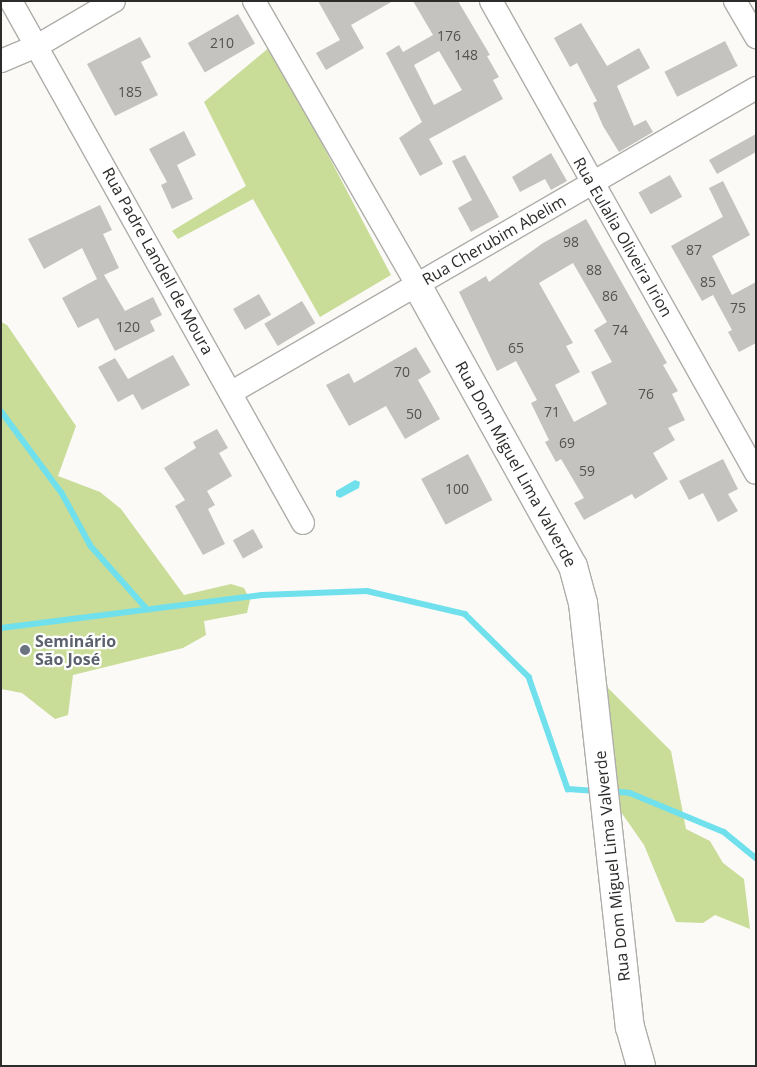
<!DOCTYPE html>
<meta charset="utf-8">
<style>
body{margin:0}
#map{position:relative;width:757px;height:1067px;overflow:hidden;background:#fbfaf7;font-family:"Open Sans",sans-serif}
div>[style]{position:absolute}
.green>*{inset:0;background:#c9dc98}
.water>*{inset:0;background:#70e1ec}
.stream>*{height:5.5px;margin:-2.75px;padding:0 2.75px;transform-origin:2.75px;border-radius:2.75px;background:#70e1ec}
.building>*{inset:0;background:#c4c3c0;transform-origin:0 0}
.roads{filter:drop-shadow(1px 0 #aeadaa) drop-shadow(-1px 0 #aeadaa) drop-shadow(0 1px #aeadaa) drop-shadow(0 -1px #aeadaa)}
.street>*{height:22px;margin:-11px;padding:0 11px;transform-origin:11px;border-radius:11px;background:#fff}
.secondary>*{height:28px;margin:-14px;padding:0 14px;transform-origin:14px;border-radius:14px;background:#fff}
.dots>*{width:14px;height:14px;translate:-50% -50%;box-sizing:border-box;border:2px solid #fff;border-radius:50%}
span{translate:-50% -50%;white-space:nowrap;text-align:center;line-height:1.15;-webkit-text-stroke:4.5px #fff;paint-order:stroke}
.number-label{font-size:14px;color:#525250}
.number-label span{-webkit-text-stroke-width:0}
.street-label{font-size:16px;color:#2c2c2a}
.worship-label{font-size:16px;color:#5b616d;font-weight:700}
.left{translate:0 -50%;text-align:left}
.frame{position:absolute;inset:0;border:2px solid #2c2c2a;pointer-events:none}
</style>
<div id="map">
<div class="green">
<i style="clip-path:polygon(271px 46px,391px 275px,320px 317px,253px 199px,178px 239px,172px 231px,246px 186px,204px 102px)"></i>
<i style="clip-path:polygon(1px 322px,7px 325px,76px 426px,58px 476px,100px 492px,121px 509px,184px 595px,231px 584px,244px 588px,250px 600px,247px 613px,204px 621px,206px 635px,183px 648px,73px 675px,68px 715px,55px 719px,22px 693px,1px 689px)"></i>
<i style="clip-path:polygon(608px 688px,671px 751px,686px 829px,710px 841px,723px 863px,744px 879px,750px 929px,715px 915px,703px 923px,676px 922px,644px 845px,621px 812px,595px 707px,597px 694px)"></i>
</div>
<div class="water">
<i style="clip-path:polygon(355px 480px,360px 482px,359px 488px,340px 498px,336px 496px,336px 491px)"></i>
</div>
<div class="stream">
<i style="left:1px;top:411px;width:102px;rotate:53.4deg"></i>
<i style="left:62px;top:493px;width:60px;rotate:61.3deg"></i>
<i style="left:91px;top:546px;width:84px;rotate:48.4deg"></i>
<i style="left:1px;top:628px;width:263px;rotate:-7.2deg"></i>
<i style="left:262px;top:595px;width:105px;rotate:-2.2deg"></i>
<i style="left:367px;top:591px;width:101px;rotate:13.2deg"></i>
<i style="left:465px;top:614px;width:90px;rotate:44.5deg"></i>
<i style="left:529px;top:677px;width:119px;rotate:70.8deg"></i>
<i style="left:568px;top:789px;width:28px;rotate:4deg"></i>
<i style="left:611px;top:791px;width:19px;rotate:6deg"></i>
<i style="left:630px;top:793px;width:102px;rotate:22.5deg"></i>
<i style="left:724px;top:832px;width:41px;rotate:39.1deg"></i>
</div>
<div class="building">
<i style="clip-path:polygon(318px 1px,393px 1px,351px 25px,364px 48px,326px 70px,316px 53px,340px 40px)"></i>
<i style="clip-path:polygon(evenodd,413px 1px,458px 1px,490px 55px,487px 56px,499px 77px,493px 80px,503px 99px,429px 139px,443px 164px,420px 176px,399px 138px,422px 122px,386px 53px,399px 45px,403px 52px,433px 35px,413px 1px,439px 51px,462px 90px,434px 105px,414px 65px,439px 51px)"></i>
<i style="left:238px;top:14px;width:34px;height:58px;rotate:60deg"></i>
<i style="clip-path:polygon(581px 23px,607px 66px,639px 48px,650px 68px,617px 86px,634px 126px,646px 120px,653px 132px,619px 152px,603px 126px,593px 103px,597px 101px,577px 63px,570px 67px,554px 38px)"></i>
<i style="clip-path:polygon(140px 37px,151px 57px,141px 62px,158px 95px,115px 116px,87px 64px)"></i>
<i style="left:725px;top:41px;width:28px;height:68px;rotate:63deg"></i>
<i style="clip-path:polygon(184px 131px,196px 155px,177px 165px,193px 199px,172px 209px,161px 185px,167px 182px,149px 149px)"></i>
<i style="clip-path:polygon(756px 134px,756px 152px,717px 174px,709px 160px)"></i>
<i style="clip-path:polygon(551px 153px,567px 181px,551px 190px,545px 179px,520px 192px,512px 177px)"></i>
<i style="clip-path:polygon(465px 155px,499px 217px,471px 232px,458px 208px,472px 200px,452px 161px)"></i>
<i style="left:670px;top:175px;width:25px;height:36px;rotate:61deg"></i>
<i style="clip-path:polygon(723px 181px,750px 235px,712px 256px,732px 295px,756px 282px,756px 343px,739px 352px,728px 332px,732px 330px,713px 295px,702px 301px,671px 246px,728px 214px,723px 217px,709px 188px)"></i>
<i style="clip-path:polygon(100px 205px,112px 230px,103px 234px,119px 268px,104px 275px,125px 311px,153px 297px,162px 315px,150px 321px,155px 331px,115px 351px,98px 318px,78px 328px,62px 298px,97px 279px,82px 248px,44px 269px,28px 239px)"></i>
<i style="clip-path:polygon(evenodd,586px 219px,667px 363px,663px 365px,678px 391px,672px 394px,685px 420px,668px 428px,675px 440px,653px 453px,668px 479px,635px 499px,632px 494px,584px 520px,574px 503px,584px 498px,561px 459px,556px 462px,545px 442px,549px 440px,531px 403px,537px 400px,516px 361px,497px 371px,459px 292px,486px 276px,489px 282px,543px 243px,586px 219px,573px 263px,607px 322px,594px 330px,612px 362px,591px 372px,607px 404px,574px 422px,555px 385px,580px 372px,566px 346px,573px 343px,539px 283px,573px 263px)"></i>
<i style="left:259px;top:294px;width:24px;height:30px;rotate:60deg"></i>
<i style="left:302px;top:301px;width:26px;height:44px;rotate:59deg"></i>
<i style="clip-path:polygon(416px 347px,431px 372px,418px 380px,440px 419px,405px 439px,386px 406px,349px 426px,326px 385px,349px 373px,354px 383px)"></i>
<i style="clip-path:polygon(173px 355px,190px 385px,142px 410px,133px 394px,118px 402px,98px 367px,115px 358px,128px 379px)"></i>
<i style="clip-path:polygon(217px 429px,228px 448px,219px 453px,232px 476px,207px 491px,215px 505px,208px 509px,225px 544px,203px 555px,175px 506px,185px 500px,164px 468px,196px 448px,193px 442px)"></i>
<i style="left:468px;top:454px;width:52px;height:53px;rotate:62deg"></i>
<i style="clip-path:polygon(723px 459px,738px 489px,728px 494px,738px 511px,718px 522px,703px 493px,689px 500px,679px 481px)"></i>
<i style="left:253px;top:529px;width:21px;height:23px;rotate:61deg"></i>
</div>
<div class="roads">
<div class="street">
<i style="left:11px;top:1px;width:598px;rotate:60.78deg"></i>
<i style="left:254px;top:1px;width:327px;rotate:60.1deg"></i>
<i style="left:491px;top:1px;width:541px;rotate:60.69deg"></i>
<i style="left:735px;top:1px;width:42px;rotate:59.7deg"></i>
<i style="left:1px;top:61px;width:39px;rotate:-23deg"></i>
<i style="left:37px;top:46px;width:89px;rotate:-30.3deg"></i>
<i style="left:232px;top:392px;width:606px;rotate:-30.12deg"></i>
</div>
<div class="secondary">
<i style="left:417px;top:285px;width:321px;rotate:61deg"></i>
<i style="left:573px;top:566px;width:38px;rotate:75deg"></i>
<i style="left:583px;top:603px;width:427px;rotate:83.7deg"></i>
<i style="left:630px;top:1027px;width:41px;rotate:74.2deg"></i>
</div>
</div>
<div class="dots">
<i style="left:25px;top:650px;background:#6b7280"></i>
</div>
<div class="number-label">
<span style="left:449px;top:36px">176</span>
<span style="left:222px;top:43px">210</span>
<span style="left:466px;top:55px">148</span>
<span style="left:130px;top:92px">185</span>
<span style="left:571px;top:242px">98</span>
<span style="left:694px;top:250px">87</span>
<span style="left:594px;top:270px">88</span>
<span style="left:708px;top:282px">85</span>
<span style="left:610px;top:296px">86</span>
<span style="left:738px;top:308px">75</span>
<span style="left:128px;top:327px">120</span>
<span style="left:620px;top:330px">74</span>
<span style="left:516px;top:348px">65</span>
<span style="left:402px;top:372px">70</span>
<span style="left:646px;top:394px">76</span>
<span style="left:552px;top:412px">71</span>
<span style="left:414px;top:414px">50</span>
<span style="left:567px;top:443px">69</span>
<span style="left:587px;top:471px">59</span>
<span style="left:457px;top:489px">100</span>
</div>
<div class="street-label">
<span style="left:623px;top:237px;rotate:60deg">Rua Eulalia Oliveira Irion</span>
<span style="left:494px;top:240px;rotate:-30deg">Rua Cherubim Abelim</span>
<span style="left:158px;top:261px;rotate:61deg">Rua Padre Landell de Moura</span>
<span style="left:516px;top:464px;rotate:61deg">Rua Dom Miguel Lima Valverde</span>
<span style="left:612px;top:866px;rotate:-96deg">Rua Dom Miguel Lima Valverde</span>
</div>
<div class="worship-label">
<span class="left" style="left:35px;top:650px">Seminário<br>São José</span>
</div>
<div class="frame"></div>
</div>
